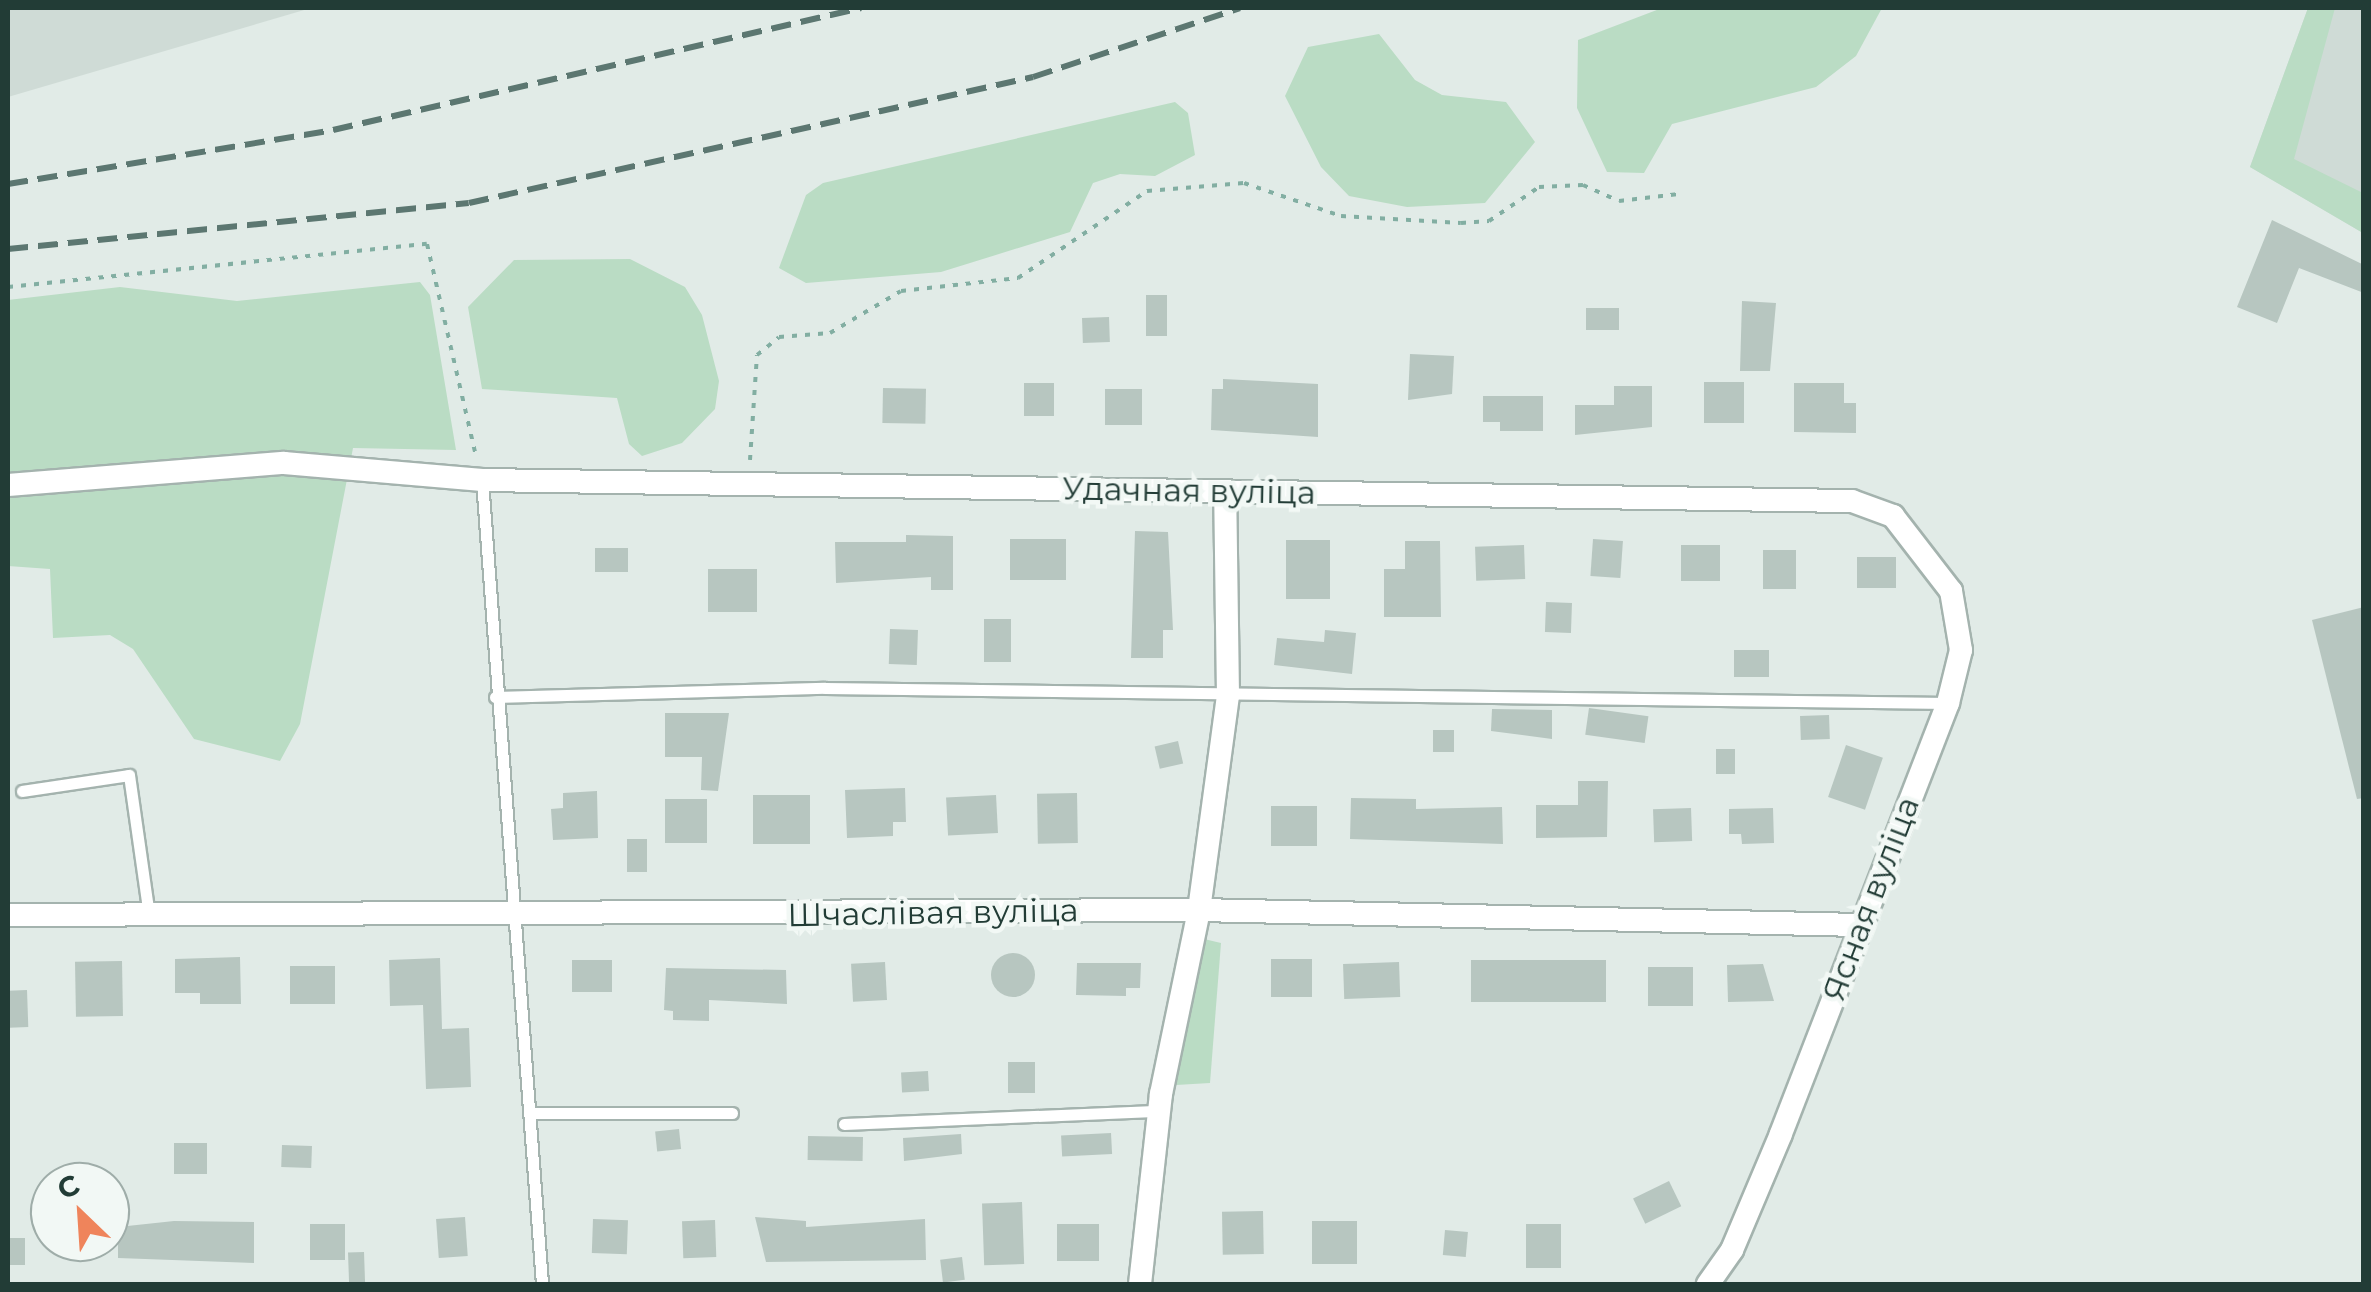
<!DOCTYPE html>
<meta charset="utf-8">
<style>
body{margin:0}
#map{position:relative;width:2371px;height:1292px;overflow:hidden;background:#e1ebe7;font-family:Montserrat,sans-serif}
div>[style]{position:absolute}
.built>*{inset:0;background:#cfdbd6}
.green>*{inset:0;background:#badcc4}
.building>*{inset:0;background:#b7c6c0;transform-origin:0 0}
.round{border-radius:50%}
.path>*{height:4px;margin-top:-2px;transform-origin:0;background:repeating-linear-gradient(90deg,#82aea2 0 5px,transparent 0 13px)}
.roads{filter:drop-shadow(2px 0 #a4b3ae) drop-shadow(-2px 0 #a4b3ae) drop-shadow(0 2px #a4b3ae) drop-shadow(0 -2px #a4b3ae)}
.service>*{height:11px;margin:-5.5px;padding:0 5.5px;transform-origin:5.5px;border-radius:5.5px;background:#fff}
.minor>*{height:22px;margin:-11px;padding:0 11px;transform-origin:11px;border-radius:11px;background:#fff}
.rail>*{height:6px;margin-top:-3px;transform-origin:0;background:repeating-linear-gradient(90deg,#5c7771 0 20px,transparent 0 30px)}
span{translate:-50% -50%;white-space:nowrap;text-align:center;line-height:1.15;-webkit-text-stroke:9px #f2f8f5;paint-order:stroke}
.street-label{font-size:32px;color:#223c36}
.frame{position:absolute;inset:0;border:10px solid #223c36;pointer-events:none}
.north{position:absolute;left:30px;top:1162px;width:100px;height:100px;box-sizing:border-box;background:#f2f8f5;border:2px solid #9fada9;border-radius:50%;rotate:335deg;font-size:28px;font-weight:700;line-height:40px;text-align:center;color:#223c36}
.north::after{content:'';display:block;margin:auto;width:35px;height:45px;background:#ef845b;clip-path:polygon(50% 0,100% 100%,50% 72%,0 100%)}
</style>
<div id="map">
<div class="built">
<i style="clip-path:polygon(8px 8px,311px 8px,8px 97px)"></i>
<i style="clip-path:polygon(2308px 8px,2363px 8px,2363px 233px,2250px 167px)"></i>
</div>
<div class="green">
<i style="clip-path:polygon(1662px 8px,1882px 8px,1856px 56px,1816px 87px,1672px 124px,1644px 173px,1607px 172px,1577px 108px,1578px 40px)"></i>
<i style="clip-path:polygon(2308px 8px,2335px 8px,2294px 159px,2363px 193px,2363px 233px,2250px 167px)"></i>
<i style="clip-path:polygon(1379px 34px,1415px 80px,1442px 95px,1506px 102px,1535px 142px,1485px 203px,1407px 207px,1349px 196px,1321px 167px,1285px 96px,1308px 47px)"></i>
<i style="clip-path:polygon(1175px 102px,1188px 113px,1195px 155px,1155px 176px,1120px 174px,1093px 183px,1070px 232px,941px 272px,806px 283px,779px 268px,806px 195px,823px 183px)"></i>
<i style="clip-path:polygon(630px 259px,685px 287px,702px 315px,719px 381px,715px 409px,682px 443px,642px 456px,629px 444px,617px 398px,482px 389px,468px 307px,514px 260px)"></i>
<i style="clip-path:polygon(420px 282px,430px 295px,456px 450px,353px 448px,300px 724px,280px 761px,194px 739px,133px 649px,110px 635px,53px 638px,50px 569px,8px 566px,8px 300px,120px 287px,237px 301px)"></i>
<i style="clip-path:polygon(1204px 939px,1221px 943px,1210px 1083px,1176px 1085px)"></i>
</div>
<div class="building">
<i style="clip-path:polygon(2272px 220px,2364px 265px,2364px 293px,2299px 268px,2277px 323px,2237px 307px)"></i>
<i style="left:1146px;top:295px;width:21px;height:41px"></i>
<i style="clip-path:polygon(1742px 301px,1776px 303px,1770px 371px,1740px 371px)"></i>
<i style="left:1586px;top:308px;width:33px;height:22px"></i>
<i style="left:1109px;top:317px;width:25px;height:27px;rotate:88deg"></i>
<i style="clip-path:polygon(1410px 354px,1454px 356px,1452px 394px,1408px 400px)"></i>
<i style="clip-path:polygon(1223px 379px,1318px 384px,1318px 437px,1211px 430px,1212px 389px,1223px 389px)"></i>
<i style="left:1704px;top:382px;width:40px;height:41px"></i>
<i style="left:1024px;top:383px;width:30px;height:33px"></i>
<i style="clip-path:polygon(1794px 383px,1844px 383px,1844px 403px,1856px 403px,1856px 433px,1794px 432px)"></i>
<i style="clip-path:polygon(1614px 386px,1652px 386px,1652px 427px,1575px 435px,1575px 405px,1614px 405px)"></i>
<i style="left:883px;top:388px;width:43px;height:35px;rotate:1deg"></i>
<i style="left:1105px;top:389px;width:37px;height:36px"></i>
<i style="clip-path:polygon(1483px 396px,1543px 396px,1543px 431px,1500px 431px,1500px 422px,1483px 422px)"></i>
<i style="clip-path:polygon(1135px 531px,1168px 532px,1173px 630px,1163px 630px,1163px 658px,1131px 658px)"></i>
<i style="clip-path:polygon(906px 535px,953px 536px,953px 590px,931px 590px,931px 577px,836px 583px,835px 542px,906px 542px)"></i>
<i style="left:1010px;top:539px;width:56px;height:41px"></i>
<i style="left:1593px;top:539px;width:30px;height:37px;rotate:4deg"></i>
<i style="left:1286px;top:540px;width:44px;height:59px"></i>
<i style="clip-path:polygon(1405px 541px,1440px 541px,1441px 617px,1384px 617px,1384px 569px,1405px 569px)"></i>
<i style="left:1524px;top:545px;width:34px;height:49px;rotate:88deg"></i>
<i style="left:1720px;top:545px;width:36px;height:39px;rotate:90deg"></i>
<i style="left:595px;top:548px;width:33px;height:24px"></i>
<i style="left:1763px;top:550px;width:33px;height:39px"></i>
<i style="left:1857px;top:557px;width:39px;height:31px"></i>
<i style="left:708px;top:569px;width:49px;height:43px"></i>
<i style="left:1546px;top:602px;width:26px;height:30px;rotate:2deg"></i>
<i style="clip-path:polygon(2364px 607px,2364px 798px,2357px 799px,2312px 620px)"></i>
<i style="left:984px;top:619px;width:27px;height:43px"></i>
<i style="left:890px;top:629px;width:28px;height:35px;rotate:2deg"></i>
<i style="clip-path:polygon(1325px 630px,1356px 633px,1352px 674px,1274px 665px,1277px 638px,1324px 642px)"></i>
<i style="left:1734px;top:650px;width:35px;height:27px"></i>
<i style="left:1589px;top:708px;width:60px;height:27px;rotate:8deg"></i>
<i style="clip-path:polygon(1492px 709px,1552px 710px,1552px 739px,1491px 731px)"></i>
<i style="clip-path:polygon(665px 713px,729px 713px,718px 791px,701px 790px,702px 757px,665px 757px)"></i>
<i style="left:1829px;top:715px;width:24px;height:29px;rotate:88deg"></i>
<i style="left:1433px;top:730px;width:21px;height:22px"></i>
<i style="left:1178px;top:741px;width:23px;height:24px;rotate:77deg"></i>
<i style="left:1846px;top:745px;width:39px;height:55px;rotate:19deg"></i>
<i style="left:1716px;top:749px;width:19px;height:25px"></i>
<i style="clip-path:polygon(1578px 781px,1608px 781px,1607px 837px,1536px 838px,1536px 805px,1578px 805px)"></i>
<i style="clip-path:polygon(905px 788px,906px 822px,893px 822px,893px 836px,847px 838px,845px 790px)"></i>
<i style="clip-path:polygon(597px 791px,598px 838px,553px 840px,551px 809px,563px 808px,563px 793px)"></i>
<i style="left:1077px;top:793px;width:50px;height:40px;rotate:89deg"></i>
<i style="left:810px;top:795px;width:49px;height:57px;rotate:90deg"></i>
<i style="left:996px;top:795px;width:38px;height:50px;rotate:87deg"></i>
<i style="clip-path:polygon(1351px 798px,1416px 799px,1416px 809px,1502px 807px,1503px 844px,1350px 839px)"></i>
<i style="left:665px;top:799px;width:42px;height:44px"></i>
<i style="left:1317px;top:806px;width:40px;height:46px;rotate:90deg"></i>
<i style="left:1691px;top:808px;width:33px;height:38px;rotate:88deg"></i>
<i style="clip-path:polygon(1773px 808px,1774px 843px,1742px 844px,1741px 834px,1729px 834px,1729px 809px)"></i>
<i style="left:627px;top:839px;width:20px;height:33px"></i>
<i class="round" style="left:991px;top:953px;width:44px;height:44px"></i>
<i style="clip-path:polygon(240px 957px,241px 1004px,200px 1004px,200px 993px,175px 993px,175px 959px)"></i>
<i style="clip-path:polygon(440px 958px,442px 1029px,469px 1028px,471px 1087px,426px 1089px,423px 1005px,390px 1006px,389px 960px)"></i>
<i style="left:1271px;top:959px;width:41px;height:38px"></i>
<i style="left:572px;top:960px;width:40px;height:32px"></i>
<i style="left:1471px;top:960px;width:135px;height:42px"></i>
<i style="left:122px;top:961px;width:55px;height:47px;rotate:89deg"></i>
<i style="left:885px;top:962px;width:38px;height:34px;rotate:87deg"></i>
<i style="left:1399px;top:962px;width:35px;height:56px;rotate:88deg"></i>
<i style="clip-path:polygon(1077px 963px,1141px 963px,1140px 988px,1126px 988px,1126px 996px,1076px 995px)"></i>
<i style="clip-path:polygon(1763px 964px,1774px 1001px,1728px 1002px,1727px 965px)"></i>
<i style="left:290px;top:966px;width:45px;height:38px"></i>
<i style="left:1648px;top:967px;width:45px;height:39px"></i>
<i style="clip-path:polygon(666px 968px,786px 970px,787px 1004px,709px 1000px,709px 1021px,673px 1020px,673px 1011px,664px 1010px)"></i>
<i style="left:27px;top:990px;width:37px;height:19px;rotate:88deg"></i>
<i style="left:1008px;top:1062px;width:27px;height:31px"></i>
<i style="left:928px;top:1071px;width:20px;height:27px;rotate:87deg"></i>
<i style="left:679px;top:1129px;width:20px;height:24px;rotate:84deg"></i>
<i style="left:1111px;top:1133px;width:21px;height:50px;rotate:87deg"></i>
<i style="clip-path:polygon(961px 1134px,962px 1154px,904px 1161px,903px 1138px)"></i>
<i style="left:808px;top:1136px;width:55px;height:24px;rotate:1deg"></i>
<i style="left:174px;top:1143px;width:33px;height:31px"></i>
<i style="left:282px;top:1145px;width:30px;height:22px;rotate:2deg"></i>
<i style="left:1669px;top:1181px;width:28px;height:40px;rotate:64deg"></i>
<i style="left:1022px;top:1202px;width:62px;height:40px;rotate:88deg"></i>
<i style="left:1263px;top:1211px;width:43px;height:41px;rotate:89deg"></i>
<i style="left:465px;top:1217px;width:39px;height:29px;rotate:86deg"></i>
<i style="clip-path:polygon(755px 1217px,806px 1221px,806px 1227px,925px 1219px,926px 1260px,766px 1262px)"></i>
<i style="left:593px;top:1219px;width:35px;height:34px;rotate:2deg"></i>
<i style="left:715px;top:1220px;width:37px;height:33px;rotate:88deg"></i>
<i style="clip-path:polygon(174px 1221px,254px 1222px,254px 1263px,118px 1258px,118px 1227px)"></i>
<i style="left:1312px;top:1221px;width:45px;height:43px"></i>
<i style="left:310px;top:1224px;width:35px;height:36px"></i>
<i style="left:1099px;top:1224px;width:37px;height:42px;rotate:90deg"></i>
<i style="left:1526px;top:1224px;width:35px;height:44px"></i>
<i style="left:1445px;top:1230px;width:23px;height:25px;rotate:5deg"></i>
<i style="left:8px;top:1238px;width:17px;height:27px"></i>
<i style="left:364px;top:1252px;width:32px;height:16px;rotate:88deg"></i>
<i style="left:962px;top:1257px;width:23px;height:22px;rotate:83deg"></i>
</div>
<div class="path">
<i style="left:8px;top:287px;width:421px;rotate:-5.9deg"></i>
<i style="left:427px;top:244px;width:219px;rotate:77deg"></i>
<i style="left:750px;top:460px;width:105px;rotate:-86.2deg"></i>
<i style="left:757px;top:355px;width:28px;rotate:-39deg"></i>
<i style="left:779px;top:337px;width:51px;rotate:-4.5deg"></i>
<i style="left:830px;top:333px;width:82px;rotate:-30.6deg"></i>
<i style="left:901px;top:291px;width:118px;rotate:-6.3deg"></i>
<i style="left:1018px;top:278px;width:156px;rotate:-34deg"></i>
<i style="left:1147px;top:191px;width:97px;rotate:-4.7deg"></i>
<i style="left:1244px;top:183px;width:102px;rotate:18.8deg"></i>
<i style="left:1341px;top:216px;width:120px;rotate:3.3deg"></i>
<i style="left:1461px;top:223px;width:28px;rotate:-4deg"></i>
<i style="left:1489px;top:221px;width:60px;rotate:-34.2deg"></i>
<i style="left:1539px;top:187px;width:44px;rotate:-2.6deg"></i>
<i style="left:1583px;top:185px;width:39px;rotate:24deg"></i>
<i style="left:1619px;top:201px;width:60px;rotate:-6.7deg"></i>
</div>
<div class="roads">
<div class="service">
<i style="left:482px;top:480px;width:806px;rotate:85.73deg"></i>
<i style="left:495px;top:697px;width:330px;rotate:-1.6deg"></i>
<i style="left:825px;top:688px;width:1123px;rotate:0.77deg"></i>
<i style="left:22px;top:791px;width:108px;rotate:-8.5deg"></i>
<i style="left:129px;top:775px;width:141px;rotate:81.9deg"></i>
<i style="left:533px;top:1113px;width:199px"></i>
<i style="left:844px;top:1124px;width:316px;rotate:-2.4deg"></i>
</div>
<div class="minor">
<i style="left:8px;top:485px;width:277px;rotate:-4.6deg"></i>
<i style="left:284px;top:463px;width:199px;rotate:4.9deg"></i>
<i style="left:482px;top:480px;width:1370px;rotate:0.88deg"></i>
<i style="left:1852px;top:501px;width:44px;rotate:20.1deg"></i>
<i style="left:1893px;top:516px;width:95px;rotate:52.3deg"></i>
<i style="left:1951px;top:591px;width:60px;rotate:80.4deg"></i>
<i style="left:1961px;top:650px;width:55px;rotate:103.8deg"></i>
<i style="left:1948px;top:703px;width:462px;rotate:111.2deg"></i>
<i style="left:1781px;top:1134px;width:126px;rotate:112.9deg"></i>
<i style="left:1732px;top:1250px;width:42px;rotate:125.2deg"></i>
<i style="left:8px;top:915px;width:1191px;rotate:-0.24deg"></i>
<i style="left:1199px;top:910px;width:660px;rotate:1.3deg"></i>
<i style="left:1140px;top:1284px;width:191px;rotate:-83.7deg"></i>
<i style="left:1161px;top:1094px;width:188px;rotate:-78.3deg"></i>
<i style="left:1199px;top:910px;width:216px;rotate:-82.3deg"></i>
<i style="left:1228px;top:696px;width:203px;rotate:-90.8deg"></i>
</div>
</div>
<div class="rail">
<i style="left:8px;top:184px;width:329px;rotate:-9.4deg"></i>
<i style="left:333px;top:130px;width:542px;rotate:-13.01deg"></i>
<i style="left:8px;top:249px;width:463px;rotate:-5.7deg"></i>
<i style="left:469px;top:203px;width:578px;rotate:-12.59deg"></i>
<i style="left:1033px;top:77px;width:218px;rotate:-18.4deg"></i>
</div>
<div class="street-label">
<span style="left:1189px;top:491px;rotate:1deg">Удачная вуліца</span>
<span style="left:1871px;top:899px;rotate:-69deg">Ясная вуліца</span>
<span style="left:933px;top:913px;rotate:-1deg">Шчаслівая вуліца</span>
</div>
<div class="frame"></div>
<div class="north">С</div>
</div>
